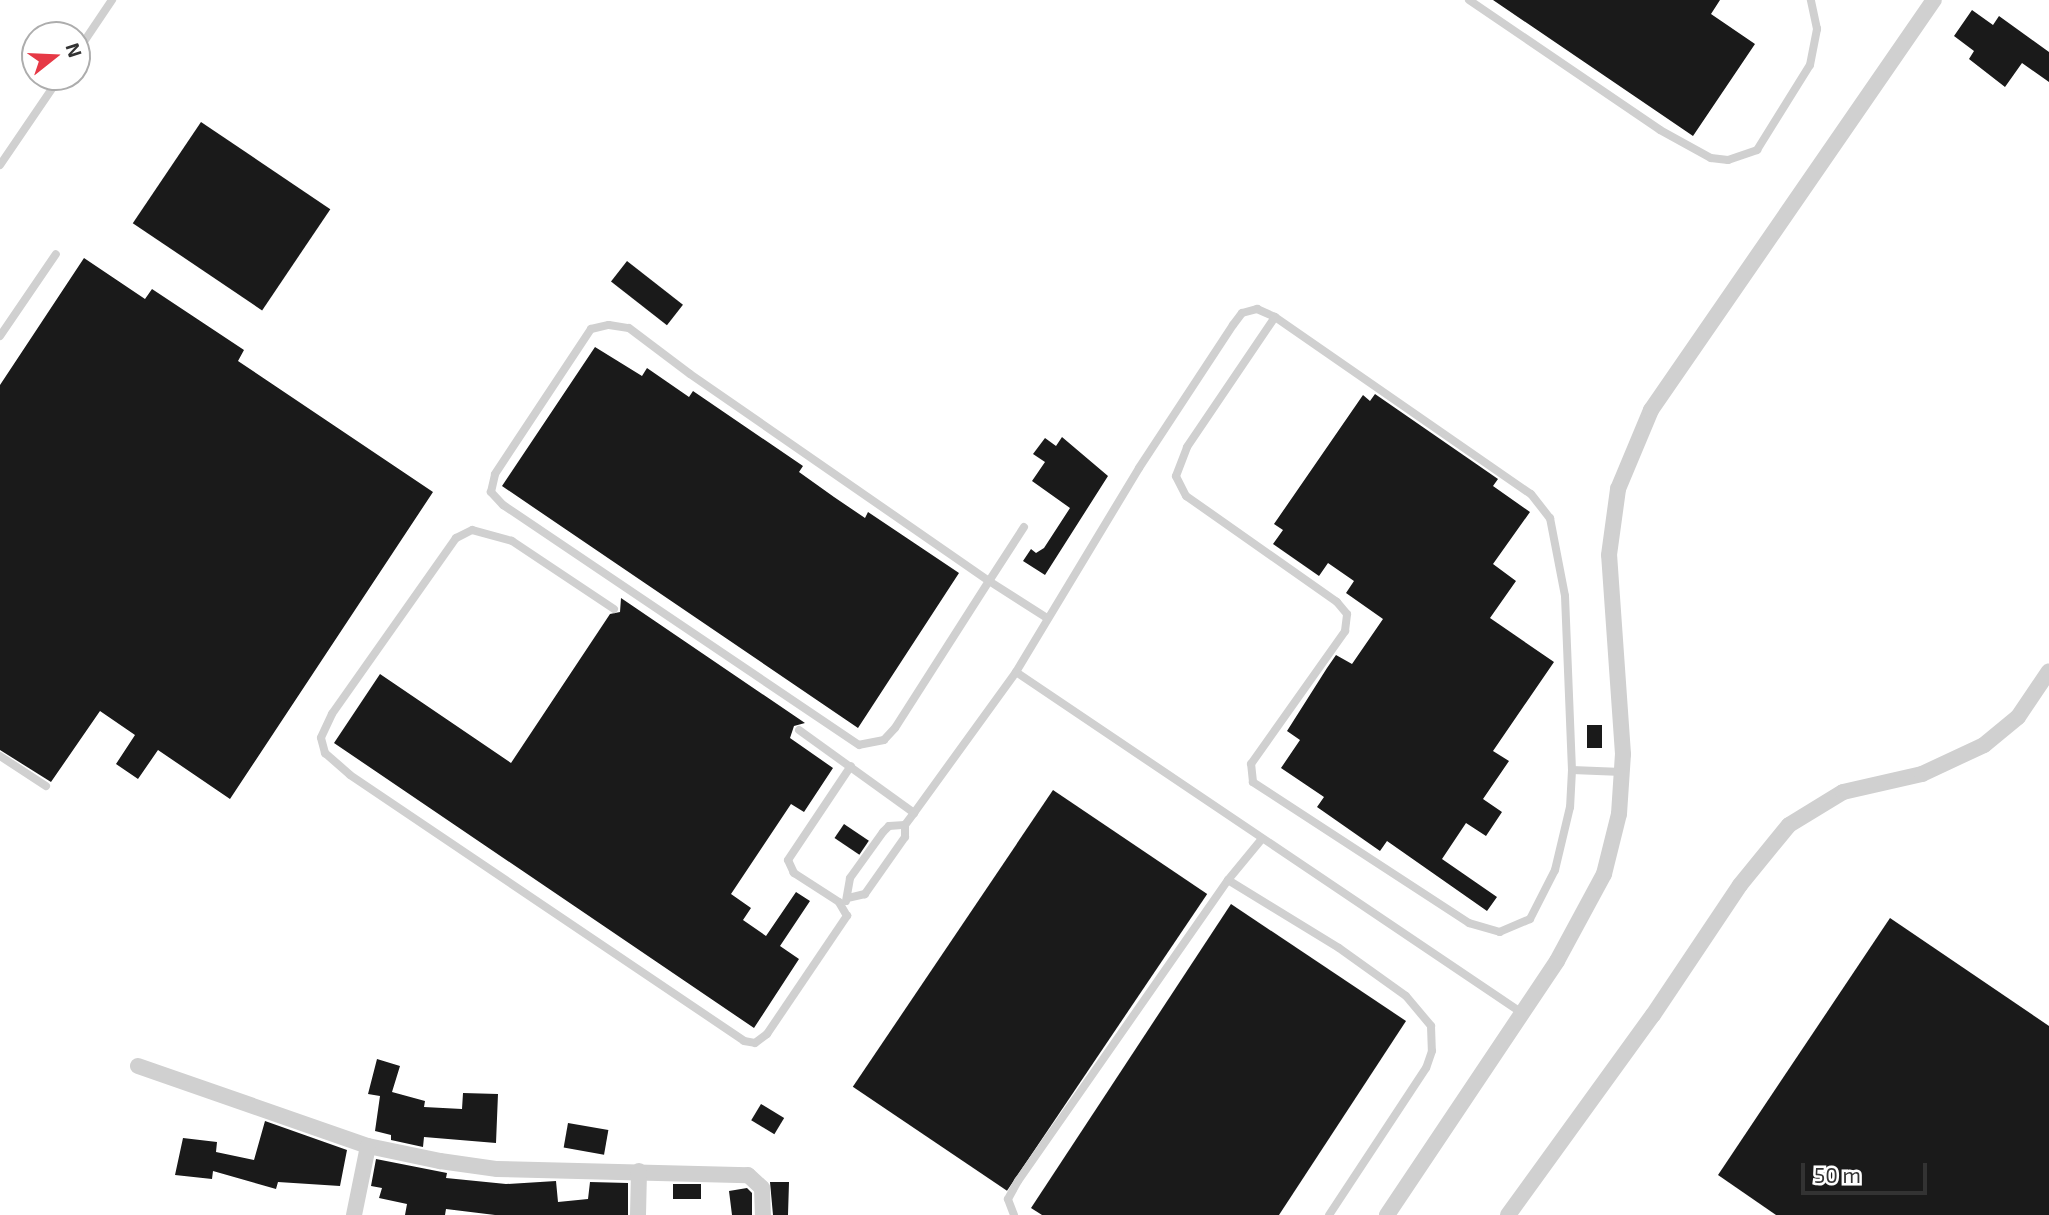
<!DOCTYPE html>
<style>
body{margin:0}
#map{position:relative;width:2049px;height:1215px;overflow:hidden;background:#fff;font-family:"Exo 2",sans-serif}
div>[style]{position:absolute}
.building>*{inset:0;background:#1a1a1a;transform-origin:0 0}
.service>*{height:8px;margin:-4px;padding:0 4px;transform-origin:4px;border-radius:4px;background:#d0d0d0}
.minor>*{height:16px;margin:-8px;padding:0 8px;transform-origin:8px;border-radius:8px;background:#d0d0d0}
span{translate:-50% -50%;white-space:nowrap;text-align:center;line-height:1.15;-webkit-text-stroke:7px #fff;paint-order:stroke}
.north{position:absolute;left:21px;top:21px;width:70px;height:70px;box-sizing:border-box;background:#fff;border:2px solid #adadad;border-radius:50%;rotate:72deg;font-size:19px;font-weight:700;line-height:28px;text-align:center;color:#333}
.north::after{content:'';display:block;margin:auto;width:24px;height:32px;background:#e63946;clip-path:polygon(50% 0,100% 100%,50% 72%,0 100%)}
.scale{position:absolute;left:1801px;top:1163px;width:126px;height:32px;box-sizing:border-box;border:4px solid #333;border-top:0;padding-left:9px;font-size:21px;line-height:24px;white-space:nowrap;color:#333;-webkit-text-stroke:5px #fff;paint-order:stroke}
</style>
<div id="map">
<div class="building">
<i style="clip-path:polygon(1493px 0,1720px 0,1711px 14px,1755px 44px,1693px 136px)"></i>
<i style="clip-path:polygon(1972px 10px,1993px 25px,1999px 16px,2049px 52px,2049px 82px,2022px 63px,2005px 87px,1969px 59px,1974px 51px,1954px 36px)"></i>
<i style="left:201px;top:122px;width:156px;height:122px;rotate:34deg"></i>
<i style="clip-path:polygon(84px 258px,145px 299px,152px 289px,244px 350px,238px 361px,433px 492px,230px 799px,158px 750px,138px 779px,116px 764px,135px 735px,100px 711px,51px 782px,0 750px,0 385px)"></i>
<i style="left:627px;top:261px;width:71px;height:26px;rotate:38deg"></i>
<i style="clip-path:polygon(595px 347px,642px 376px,647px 368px,689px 397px,693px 391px,803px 466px,799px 472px,834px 497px,865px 518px,868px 512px,959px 573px,858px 728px,502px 486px)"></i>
<i style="clip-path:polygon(1375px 394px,1498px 479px,1493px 486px,1530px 512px,1493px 564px,1516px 581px,1490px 618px,1554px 662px,1493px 751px,1509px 761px,1483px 799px,1502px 812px,1486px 836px,1466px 823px,1442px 859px,1497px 897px,1487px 911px,1387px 841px,1380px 851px,1317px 807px,1324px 797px,1281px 768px,1300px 740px,1287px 731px,1327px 668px,1336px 655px,1352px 664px,1383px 619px,1346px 593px,1354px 581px,1328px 563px,1319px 576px,1273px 544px,1283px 530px,1274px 524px,1363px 395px,1370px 401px)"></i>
<i style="clip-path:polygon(1062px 437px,1108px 476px,1045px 575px,1023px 561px,1031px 549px,1036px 553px,1044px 548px,1070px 508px,1032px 481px,1045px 462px,1033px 454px,1045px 438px,1056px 446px)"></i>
<i style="clip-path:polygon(621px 598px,805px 723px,794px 726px,790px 738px,833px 768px,804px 812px,791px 804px,731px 894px,751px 908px,743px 920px,766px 936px,796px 892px,810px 901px,780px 946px,799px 959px,754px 1028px,334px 743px,380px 674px,511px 763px,610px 614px,620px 612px)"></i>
<i style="left:1587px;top:725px;width:15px;height:23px"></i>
<i style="left:1053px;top:790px;width:186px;height:358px;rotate:34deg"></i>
<i style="left:844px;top:824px;width:30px;height:17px;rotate:34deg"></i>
<i style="clip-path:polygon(1231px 904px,1406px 1021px,1279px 1215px,1042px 1215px,1031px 1208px)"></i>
<i style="clip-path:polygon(1890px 918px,2049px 1026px,2049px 1215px,1776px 1215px,1718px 1175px)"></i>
<i style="clip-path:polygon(377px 1059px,400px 1066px,392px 1092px,425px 1101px,424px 1107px,462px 1109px,463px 1093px,498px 1094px,496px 1143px,424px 1137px,423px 1147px,391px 1140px,391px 1135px,375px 1131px,380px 1096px,368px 1094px)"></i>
<i style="left:761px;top:1104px;width:27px;height:19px;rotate:31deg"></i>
<i style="clip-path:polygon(265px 1121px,347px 1150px,340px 1186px,278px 1182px,276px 1189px,213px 1171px,212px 1179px,175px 1175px,183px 1138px,217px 1142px,216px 1152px,254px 1160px)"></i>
<i style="left:568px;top:1123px;width:41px;height:25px;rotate:10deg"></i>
<i style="clip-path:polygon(376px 1159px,447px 1173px,446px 1178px,506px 1184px,556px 1181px,558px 1202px,588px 1199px,590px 1182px,628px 1183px,628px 1215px,495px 1215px,446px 1209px,445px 1215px,405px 1215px,407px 1204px,379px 1198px,382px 1188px,371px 1186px)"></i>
<i style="clip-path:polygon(770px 1182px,789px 1182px,788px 1215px,773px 1215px)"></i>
<i style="left:673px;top:1184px;width:28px;height:15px"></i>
<i style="clip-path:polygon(747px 1188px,752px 1193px,752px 1215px,732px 1215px,729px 1191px)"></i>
</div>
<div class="service">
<i style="left:1469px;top:0;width:231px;rotate:34.2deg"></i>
<i style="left:1660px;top:130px;width:58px;rotate:28.8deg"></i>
<i style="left:1711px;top:158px;width:17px;rotate:7deg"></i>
<i style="left:1728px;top:160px;width:31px;rotate:-19deg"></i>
<i style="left:1757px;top:150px;width:100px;rotate:-58.1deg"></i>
<i style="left:1810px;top:65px;width:37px;rotate:-79deg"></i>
<i style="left:1817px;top:29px;width:30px;rotate:-102deg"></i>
<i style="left:77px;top:52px;width:63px;rotate:-56.1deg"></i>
<i style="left:0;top:165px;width:107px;rotate:-55.7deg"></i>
<i style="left:0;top:336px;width:99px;rotate:-55.7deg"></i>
<i style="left:1024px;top:527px;width:64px;rotate:122.9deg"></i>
<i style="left:989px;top:581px;width:174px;rotate:122.6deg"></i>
<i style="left:895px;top:728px;width:16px;rotate:133deg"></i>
<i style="left:884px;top:740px;width:25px;rotate:169deg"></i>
<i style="left:859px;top:745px;width:429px;rotate:-146deg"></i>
<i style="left:503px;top:505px;width:18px;rotate:-133deg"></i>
<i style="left:491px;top:492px;width:18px;rotate:-77deg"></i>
<i style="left:495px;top:474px;width:174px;rotate:-56.5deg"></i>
<i style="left:591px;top:329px;width:18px;rotate:-13deg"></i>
<i style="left:609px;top:325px;width:20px;rotate:9deg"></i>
<i style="left:629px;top:328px;width:76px;rotate:37deg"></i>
<i style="left:690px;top:374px;width:364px;rotate:34.7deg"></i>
<i style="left:989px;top:581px;width:69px;rotate:32.5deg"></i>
<i style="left:614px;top:609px;width:123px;rotate:-146.3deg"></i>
<i style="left:512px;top:541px;width:41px;rotate:-164.6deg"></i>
<i style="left:472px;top:530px;width:18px;rotate:153deg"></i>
<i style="left:456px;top:538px;width:215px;rotate:125.2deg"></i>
<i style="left:332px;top:714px;width:26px;rotate:115deg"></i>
<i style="left:321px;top:738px;width:16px;rotate:75deg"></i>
<i style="left:325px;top:753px;width:33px;rotate:41deg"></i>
<i style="left:350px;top:775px;width:475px;rotate:34deg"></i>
<i style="left:744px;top:1041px;width:11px;rotate:10deg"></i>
<i style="left:755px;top:1043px;width:15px;rotate:-37deg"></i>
<i style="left:767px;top:1034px;width:143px;rotate:-55.9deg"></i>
<i style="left:847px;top:916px;width:16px;rotate:-120deg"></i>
<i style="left:839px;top:902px;width:54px;rotate:-147.2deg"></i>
<i style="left:794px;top:873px;width:14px;rotate:-115deg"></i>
<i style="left:788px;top:860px;width:113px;rotate:-56.2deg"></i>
<i style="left:1016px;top:672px;width:610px;rotate:33.98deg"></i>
<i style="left:799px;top:730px;width:142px;rotate:35.8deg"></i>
<i style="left:914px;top:813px;width:15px;rotate:127deg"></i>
<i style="left:905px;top:825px;width:12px;rotate:90deg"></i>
<i style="left:905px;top:837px;width:70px;rotate:125.1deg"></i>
<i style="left:865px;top:894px;width:17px;rotate:167deg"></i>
<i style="left:0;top:756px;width:55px;rotate:33.1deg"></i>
<i style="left:1572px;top:770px;width:50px;rotate:2.3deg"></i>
<i style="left:914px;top:813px;width:174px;rotate:-54.1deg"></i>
<i style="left:1016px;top:672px;width:238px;rotate:-58.9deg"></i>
<i style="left:1139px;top:468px;width:171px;rotate:-56.7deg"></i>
<i style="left:1233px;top:325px;width:15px;rotate:-53deg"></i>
<i style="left:1242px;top:313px;width:16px;rotate:-15deg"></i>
<i style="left:1257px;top:309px;width:20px;rotate:24deg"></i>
<i style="left:1275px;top:317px;width:311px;rotate:34.7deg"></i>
<i style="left:1531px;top:494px;width:31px;rotate:52deg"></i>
<i style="left:1550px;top:518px;width:79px;rotate:79.1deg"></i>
<i style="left:1565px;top:596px;width:174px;rotate:87.7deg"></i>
<i style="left:1572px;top:770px;width:37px;rotate:93deg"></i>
<i style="left:1570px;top:807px;width:65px;rotate:103.4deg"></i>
<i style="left:1555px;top:870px;width:55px;rotate:117deg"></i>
<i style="left:1530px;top:919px;width:33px;rotate:157deg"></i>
<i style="left:1500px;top:932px;width:32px;rotate:-164deg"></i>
<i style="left:1469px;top:923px;width:258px;rotate:-146.9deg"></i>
<i style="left:1253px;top:782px;width:18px;rotate:-96deg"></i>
<i style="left:1251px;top:764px;width:163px;rotate:-54.7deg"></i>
<i style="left:1345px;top:631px;width:17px;rotate:-83deg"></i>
<i style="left:1347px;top:614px;width:16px;rotate:-130deg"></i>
<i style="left:1337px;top:602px;width:184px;rotate:-144.9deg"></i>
<i style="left:1186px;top:496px;width:22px;rotate:-117deg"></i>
<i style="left:1176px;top:476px;width:31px;rotate:-69deg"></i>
<i style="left:1187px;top:447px;width:157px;rotate:-55.9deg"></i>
<i style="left:1228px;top:880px;width:130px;rotate:31.5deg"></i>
<i style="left:1339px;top:948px;width:82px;rotate:35.6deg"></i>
<i style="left:1406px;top:996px;width:39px;rotate:50deg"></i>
<i style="left:1431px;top:1026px;width:25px;rotate:88deg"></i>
<i style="left:1432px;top:1051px;width:18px;rotate:109deg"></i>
<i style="left:1426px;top:1068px;width:176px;rotate:123.4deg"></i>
<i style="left:846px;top:901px;width:23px;rotate:-80deg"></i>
<i style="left:850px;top:878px;width:57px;rotate:-54.3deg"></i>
<i style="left:883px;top:832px;width:8px;rotate:-45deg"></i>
<i style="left:889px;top:826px;width:16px;rotate:-4deg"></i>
<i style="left:1014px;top:1215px;width:17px;rotate:-111deg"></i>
<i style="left:1008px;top:1199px;width:21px;rotate:-61deg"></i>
<i style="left:1018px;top:1181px;width:367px;rotate:-55.1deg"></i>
<i style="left:1228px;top:880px;width:52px;rotate:-50.5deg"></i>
</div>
<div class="minor">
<i style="left:138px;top:1066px;width:244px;rotate:19.2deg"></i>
<i style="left:368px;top:1146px;width:74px;rotate:11.8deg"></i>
<i style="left:440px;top:1161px;width:58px;rotate:8deg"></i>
<i style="left:497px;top:1169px;width:251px;rotate:1.4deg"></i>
<i style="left:748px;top:1175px;width:19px;rotate:43deg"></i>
<i style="left:762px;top:1188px;width:27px;rotate:88deg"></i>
<i style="left:354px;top:1215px;width:70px;rotate:-78.5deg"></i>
<i style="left:638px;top:1215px;width:44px;rotate:-88.7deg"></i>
<i style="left:1387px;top:1215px;width:306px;rotate:-56.2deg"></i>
<i style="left:1557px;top:961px;width:99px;rotate:-61.6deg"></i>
<i style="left:1604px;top:874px;width:62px;rotate:-76deg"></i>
<i style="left:1619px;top:814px;width:60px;rotate:-86.2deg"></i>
<i style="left:1623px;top:754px;width:199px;rotate:-94deg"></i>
<i style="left:1609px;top:555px;width:67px;rotate:-82.2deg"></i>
<i style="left:1618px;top:489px;width:86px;rotate:-67.3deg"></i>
<i style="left:1651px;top:410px;width:498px;rotate:-55.4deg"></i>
<i style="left:1508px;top:1215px;width:247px;rotate:-54.1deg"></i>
<i style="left:1653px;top:1015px;width:156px;rotate:-56.2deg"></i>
<i style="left:1740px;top:885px;width:77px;rotate:-50.8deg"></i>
<i style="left:1789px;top:825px;width:63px;rotate:-31.4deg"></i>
<i style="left:1843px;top:792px;width:81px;rotate:-12.8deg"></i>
<i style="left:1922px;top:774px;width:68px;rotate:-25.1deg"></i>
<i style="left:1984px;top:745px;width:44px;rotate:-39.5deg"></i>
<i style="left:2018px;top:717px;width:55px;rotate:-56deg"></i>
</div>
<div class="north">N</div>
<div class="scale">50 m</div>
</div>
